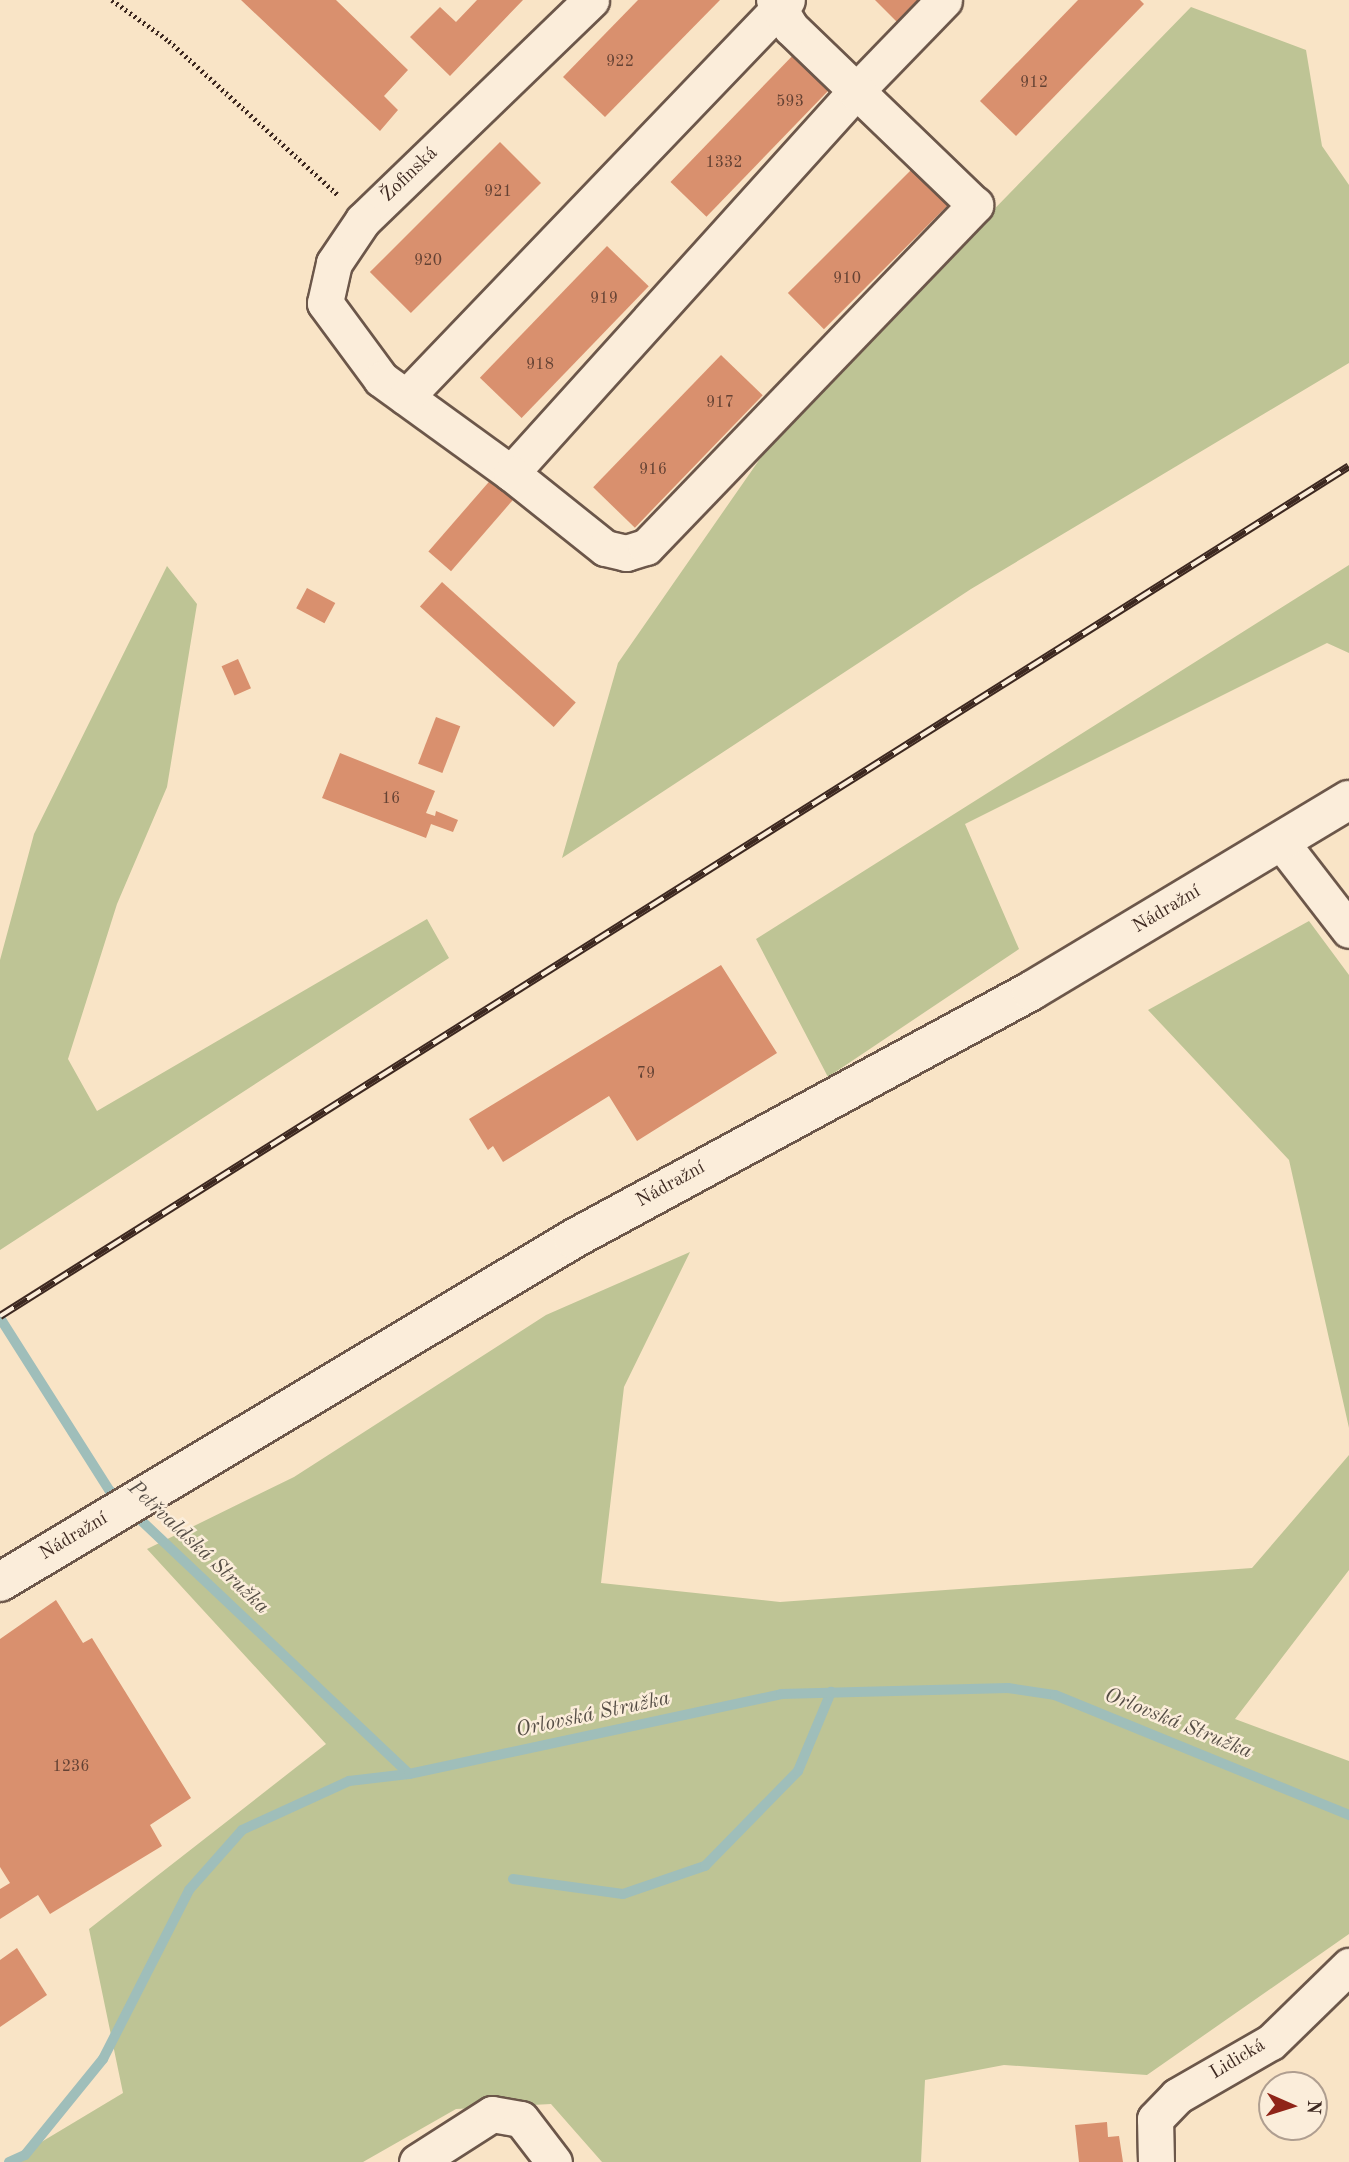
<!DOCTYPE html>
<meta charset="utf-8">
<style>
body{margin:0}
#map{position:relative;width:1349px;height:2162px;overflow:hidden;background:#f9e4c6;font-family:"Old Standard TT",serif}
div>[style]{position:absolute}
.green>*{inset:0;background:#bec495}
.stream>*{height:10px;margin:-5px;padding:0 5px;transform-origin:5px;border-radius:5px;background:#9fbeba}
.building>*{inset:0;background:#d9906e;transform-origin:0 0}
.path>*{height:4.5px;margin-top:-2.25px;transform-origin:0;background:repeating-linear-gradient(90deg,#3d2820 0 2px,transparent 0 5.5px)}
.roads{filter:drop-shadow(2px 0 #6c574a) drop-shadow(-2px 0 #6c574a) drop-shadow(0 2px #6c574a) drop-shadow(0 -2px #6c574a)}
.street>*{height:35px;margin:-17.5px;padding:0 17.5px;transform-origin:17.5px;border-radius:17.5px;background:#fbedda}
.secondary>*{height:38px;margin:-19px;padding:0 19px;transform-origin:19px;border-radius:19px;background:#fbedda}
.rail>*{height:8px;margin-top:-4px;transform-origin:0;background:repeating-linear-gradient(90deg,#fbedda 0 16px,#3d2820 0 32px);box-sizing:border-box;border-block:2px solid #3d2820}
span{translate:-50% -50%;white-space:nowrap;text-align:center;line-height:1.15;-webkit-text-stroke:5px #fbedda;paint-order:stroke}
.number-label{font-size:16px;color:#644234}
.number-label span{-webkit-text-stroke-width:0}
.street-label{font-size:19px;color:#3d2820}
.water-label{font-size:21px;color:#564e46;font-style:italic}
.north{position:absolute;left:1258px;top:2071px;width:70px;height:70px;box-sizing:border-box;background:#fbedda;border:2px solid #af9e90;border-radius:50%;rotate:93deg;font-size:19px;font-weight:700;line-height:28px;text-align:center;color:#3d2820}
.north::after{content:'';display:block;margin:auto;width:24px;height:32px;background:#8f2418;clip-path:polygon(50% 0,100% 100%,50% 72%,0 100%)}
</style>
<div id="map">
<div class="green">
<i style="clip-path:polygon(1191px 7px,1306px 50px,1322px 146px,1349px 185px,1349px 363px,971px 589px,562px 858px,618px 663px,782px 427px)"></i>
<i style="clip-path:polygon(1349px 565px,1349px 653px,1327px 643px,965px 824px,1019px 949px,828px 1077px,756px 939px)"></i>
<i style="clip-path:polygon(167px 566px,197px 604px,167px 787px,117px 904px,68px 1059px,97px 1111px,427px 919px,449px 958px,0 1250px,0 960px,34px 834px)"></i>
<i style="clip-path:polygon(1309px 921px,1349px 975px,1349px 1428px,1289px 1160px,1148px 1010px)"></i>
<i style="clip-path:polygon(690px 1252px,624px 1387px,601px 1583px,780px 1602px,1252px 1568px,1349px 1455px,1349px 1570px,1235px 1719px,1349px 1761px,1349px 1934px,1147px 2075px,1004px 2065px,925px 2080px,921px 2162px,602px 2162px,551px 2104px,456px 2109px,363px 2162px,8px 2162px,123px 2093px,89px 1929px,326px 1744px,147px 1549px,294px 1477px,546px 1315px)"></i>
</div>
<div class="stream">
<i style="left:0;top:1318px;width:205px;rotate:57.6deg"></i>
<i style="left:110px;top:1491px;width:412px;rotate:43.4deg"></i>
<i style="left:513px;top:1879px;width:111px;rotate:7.8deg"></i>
<i style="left:623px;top:1894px;width:87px;rotate:-18.9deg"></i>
<i style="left:705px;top:1866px;width:133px;rotate:-45.6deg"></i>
<i style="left:798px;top:1771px;width:86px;rotate:-67.3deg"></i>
<i style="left:9px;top:2162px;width:17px;rotate:-24deg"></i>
<i style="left:25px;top:2155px;width:124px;rotate:-50.9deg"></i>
<i style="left:103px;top:2059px;width:190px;rotate:-63deg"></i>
<i style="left:189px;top:1890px;width:80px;rotate:-48.5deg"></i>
<i style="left:242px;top:1830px;width:118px;rotate:-24.6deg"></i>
<i style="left:349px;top:1781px;width:60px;rotate:-6.7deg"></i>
<i style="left:409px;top:1774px;width:381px;rotate:-12.1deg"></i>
<i style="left:781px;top:1694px;width:227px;rotate:-1.5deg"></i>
<i style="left:1008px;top:1688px;width:48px;rotate:8.5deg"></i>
<i style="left:1055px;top:1695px;width:318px;rotate:22.2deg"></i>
</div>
<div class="building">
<i style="clip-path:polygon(241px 0,336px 0,408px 70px,384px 96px,398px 110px,380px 131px)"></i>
<i style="clip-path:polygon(477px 0,523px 0,450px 76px,410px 37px,440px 7px,456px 22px)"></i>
<i style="clip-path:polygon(638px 0,720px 0,605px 117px,563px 77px)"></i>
<i style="clip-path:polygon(875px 0,919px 0,897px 22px)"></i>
<i style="clip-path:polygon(1078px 0,1140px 0,1144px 4px,1016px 136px,980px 101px)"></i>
<i style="left:799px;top:49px;width:50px;height:185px;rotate:44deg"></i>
<i style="left:500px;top:142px;width:58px;height:184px;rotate:45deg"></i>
<i style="left:918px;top:163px;width:51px;height:184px;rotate:45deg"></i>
<i style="left:607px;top:246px;width:58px;height:183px;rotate:44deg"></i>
<i style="left:721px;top:355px;width:58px;height:184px;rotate:44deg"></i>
<i style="left:494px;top:476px;width:30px;height:100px;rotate:41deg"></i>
<i style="left:442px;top:582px;width:180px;height:33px;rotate:42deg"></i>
<i style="left:307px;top:588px;width:32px;height:23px;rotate:28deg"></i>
<i style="left:238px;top:659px;width:32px;height:18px;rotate:66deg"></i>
<i style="left:436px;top:717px;width:26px;height:50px;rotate:21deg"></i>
<i style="clip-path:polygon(340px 753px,435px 791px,426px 813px,435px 816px,436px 811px,458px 820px,453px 832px,431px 824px,426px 838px,322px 798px)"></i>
<i style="clip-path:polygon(721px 965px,777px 1053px,637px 1141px,609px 1096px,503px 1162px,493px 1146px,488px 1150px,469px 1119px)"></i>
<i style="clip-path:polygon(56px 1600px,83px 1643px,92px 1638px,191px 1798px,150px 1825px,162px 1846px,50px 1914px,38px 1895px,0 1919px,0 1889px,10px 1883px,0 1867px,0 1639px)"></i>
<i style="clip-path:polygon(17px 1948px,47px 1995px,0 2027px,0 1960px)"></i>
<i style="clip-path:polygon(1107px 2122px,1108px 2137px,1119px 2136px,1123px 2162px,1079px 2162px,1075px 2125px)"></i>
</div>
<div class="path">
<i style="left:112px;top:0;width:70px;rotate:35.7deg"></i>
<i style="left:169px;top:41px;width:229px;rotate:42.3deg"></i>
</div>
<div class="roads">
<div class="street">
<i style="left:591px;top:0;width:317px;rotate:136deg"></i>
<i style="left:363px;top:220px;width:52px;rotate:124deg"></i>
<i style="left:334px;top:263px;width:41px;rotate:102.7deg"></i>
<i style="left:325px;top:303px;width:94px;rotate:53.6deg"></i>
<i style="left:381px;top:379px;width:160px;rotate:35.9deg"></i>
<i style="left:511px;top:473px;width:513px;rotate:-47.92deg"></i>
<i style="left:855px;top:92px;width:128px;rotate:-45.9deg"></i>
<i style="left:406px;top:397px;width:550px;rotate:-46.18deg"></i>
<i style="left:511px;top:473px;width:120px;rotate:38.6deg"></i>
<i style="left:605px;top:548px;width:22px;rotate:13deg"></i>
<i style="left:626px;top:553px;width:21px;rotate:-17deg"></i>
<i style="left:646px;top:547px;width:475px;rotate:-46.1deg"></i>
<i style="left:975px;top:205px;width:255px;rotate:-136.1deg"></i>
<i style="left:791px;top:28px;width:33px;rotate:-121deg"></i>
<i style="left:1281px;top:842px;width:111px;rotate:52.3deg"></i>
<i style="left:417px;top:2162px;width:89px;rotate:-32.6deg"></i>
<i style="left:492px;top:2114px;width:29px;rotate:10deg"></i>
<i style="left:521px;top:2119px;width:54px;rotate:52.5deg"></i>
<i style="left:1156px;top:2162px;width:43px;rotate:-91.3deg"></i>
<i style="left:1155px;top:2119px;width:32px;rotate:-46deg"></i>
<i style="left:1177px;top:2096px;width:108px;rotate:-29.9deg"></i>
<i style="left:1271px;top:2042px;width:109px;rotate:-44.3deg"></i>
</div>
<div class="secondary">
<i style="left:0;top:1582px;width:668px;rotate:-30.9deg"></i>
<i style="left:573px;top:1239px;width:521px;rotate:-28.43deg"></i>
<i style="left:1031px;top:991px;width:371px;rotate:-31deg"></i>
</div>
</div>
<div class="rail">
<i style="left:0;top:1316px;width:1594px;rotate:-32.21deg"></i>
</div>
<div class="number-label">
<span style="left:620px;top:62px">922</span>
<span style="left:1034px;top:83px">912</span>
<span style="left:790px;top:102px">593</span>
<span style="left:724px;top:163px">1332</span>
<span style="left:498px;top:192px">921</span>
<span style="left:428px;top:261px">920</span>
<span style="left:847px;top:279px">910</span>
<span style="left:604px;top:299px">919</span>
<span style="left:540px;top:365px">918</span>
<span style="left:720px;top:403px">917</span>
<span style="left:653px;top:470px">916</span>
<span style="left:391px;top:799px">16</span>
<span style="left:646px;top:1074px">79</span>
<span style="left:71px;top:1767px">1236</span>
</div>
<div class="street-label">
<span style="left:410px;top:175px;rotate:-44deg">Žofinská</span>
<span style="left:1167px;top:910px;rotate:-31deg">Nádražní</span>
<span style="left:671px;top:1185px;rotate:-29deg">Nádražní</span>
<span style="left:74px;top:1537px;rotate:-31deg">Nádražní</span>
<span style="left:1238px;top:2060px;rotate:-31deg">Lidická</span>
</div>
<div class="water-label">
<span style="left:198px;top:1548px;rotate:43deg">Petřvaldská Stružka</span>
<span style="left:593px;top:1715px;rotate:-12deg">Orlovská Stružka</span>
<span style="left:1178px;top:1724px;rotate:22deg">Orlovská Stružka</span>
</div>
<div class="north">N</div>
</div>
